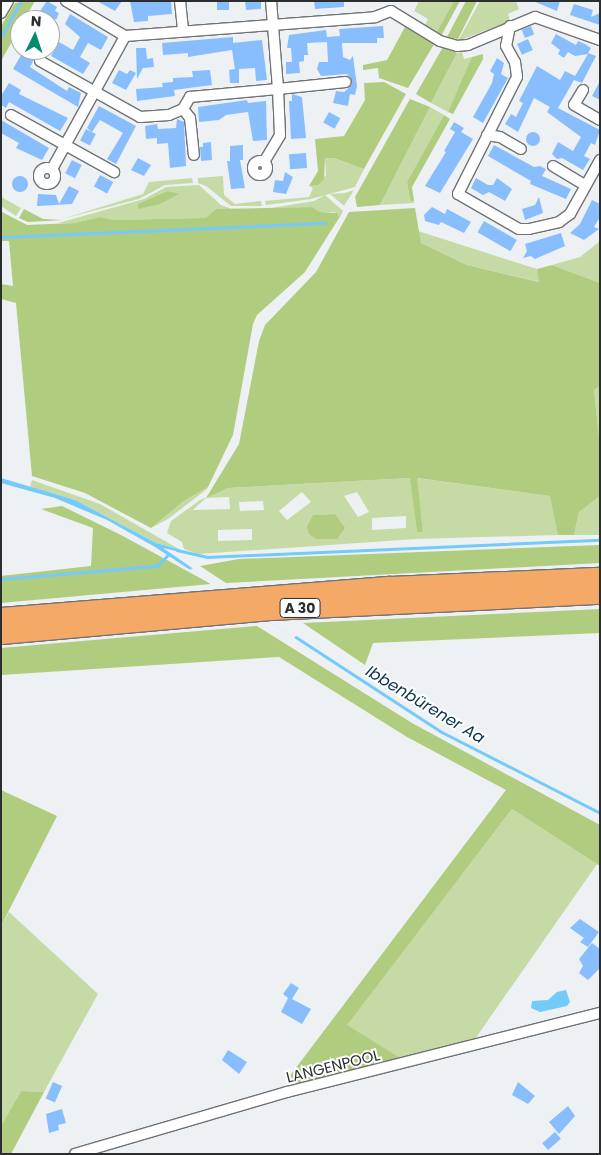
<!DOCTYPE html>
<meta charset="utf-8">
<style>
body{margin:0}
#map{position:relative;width:601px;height:1155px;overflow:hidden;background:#eef1f4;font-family:Poppins,sans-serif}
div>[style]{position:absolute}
.green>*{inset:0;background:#c6daa6}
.forest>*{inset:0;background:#afcc7f}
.water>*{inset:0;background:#74caf9}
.pier>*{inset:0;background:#eef1f4}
.stream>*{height:2.5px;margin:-1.25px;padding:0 1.25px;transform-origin:1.25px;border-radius:1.25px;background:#74caf9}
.building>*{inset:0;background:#88befd;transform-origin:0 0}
.round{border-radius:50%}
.roads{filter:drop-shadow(1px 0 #707275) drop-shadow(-1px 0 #707275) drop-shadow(0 1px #707275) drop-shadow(0 -1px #707275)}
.street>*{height:10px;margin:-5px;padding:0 5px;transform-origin:5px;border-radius:5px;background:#fff}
.street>.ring{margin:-5px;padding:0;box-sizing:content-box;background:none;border:10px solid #fff;border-radius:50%}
.highway>*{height:19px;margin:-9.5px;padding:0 9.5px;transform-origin:9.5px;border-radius:9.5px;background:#f5a967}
span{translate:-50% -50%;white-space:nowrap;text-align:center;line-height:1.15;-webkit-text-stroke:4px #fdfeff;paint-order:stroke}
.shield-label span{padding:1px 4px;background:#fdfeff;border:1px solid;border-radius:4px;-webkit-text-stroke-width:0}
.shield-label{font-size:14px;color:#2c2d2e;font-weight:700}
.street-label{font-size:15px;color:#2c2d2e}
.water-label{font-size:16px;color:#0c3346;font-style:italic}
.frame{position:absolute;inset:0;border:2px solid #2c2d2e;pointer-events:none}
.north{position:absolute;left:10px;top:10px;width:50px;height:50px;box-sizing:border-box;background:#fdfeff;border:1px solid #a9aaab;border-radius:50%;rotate:4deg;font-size:14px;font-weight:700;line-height:20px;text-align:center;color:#2c2d2e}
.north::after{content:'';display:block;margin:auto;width:18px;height:22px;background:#068a6e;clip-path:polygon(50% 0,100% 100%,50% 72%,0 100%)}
</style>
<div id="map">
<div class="green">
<i style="clip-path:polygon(419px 1px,454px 1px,436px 33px,424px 27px,428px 19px,414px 11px)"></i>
<i style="clip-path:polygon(480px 1px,516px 1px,519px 9px,508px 14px,510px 21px,458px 41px)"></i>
<i style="clip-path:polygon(462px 52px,464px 59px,472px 57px,471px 63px,448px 112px,431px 103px,457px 53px)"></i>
<i style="clip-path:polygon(430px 107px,444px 115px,407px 182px,414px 203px,380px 205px)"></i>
<i style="clip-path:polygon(325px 158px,334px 158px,364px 169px,355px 187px,311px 199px,266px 205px,265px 201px,309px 197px,313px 188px,309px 186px,318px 185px,326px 175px)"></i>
<i style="clip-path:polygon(223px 176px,224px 195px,235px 204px,261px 201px,262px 206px,231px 206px,206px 186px,198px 183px,198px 178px)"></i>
<i style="clip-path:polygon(192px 178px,193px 183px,165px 185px,139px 199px,62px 219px,143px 194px,149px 182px)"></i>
<i style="clip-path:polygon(199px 185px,221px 205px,232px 209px,216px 209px,207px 218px,112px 220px,101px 217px,74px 223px,58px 223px,144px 199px,166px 187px)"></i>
<i style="clip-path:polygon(354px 190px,344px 206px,330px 194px,345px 193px)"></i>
<i style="clip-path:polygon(1px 193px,3px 198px,21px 208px,16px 216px,1px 206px)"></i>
<i style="clip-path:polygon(325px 195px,343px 211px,339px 219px,335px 212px,320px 212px,312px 207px,271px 208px,314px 201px)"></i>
<i style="clip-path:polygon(418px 231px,537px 269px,540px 282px,467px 265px,421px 243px)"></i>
<i style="clip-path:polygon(600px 241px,600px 283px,552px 265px,580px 257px)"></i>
<i style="clip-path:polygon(600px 386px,600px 447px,594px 390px)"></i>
<i style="clip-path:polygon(227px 452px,207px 489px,168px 519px,151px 528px,184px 501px,208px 487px)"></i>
<i style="clip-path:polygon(evenodd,411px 478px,417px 532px,423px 532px,416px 478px,551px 496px,558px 535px,416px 539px,198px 554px,184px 549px,182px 542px,167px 533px,171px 521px,200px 500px,228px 488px,411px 478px,302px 492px,311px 502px,287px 520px,279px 511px,302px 492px,411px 478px,357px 492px,369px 512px,358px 517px,344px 496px,357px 492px,411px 478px,229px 497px,230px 509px,193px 510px,206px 498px,229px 497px,411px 478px,239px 502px,263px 501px,264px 510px,240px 511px,239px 502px,411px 478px,335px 514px,309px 534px,313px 515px,335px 514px,411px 478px,406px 516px,406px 528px,372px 530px,372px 518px,406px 516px,411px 478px,252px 529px,252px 540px,218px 541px,218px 530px,252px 529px)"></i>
<i style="clip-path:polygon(32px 480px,100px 504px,179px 549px,156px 543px,75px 500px,30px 487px)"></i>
<i style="clip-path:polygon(600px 496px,600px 535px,574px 535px,579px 512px)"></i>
<i style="clip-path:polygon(512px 809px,597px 864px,475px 1039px,402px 1059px,346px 1025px)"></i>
<i style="clip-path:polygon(9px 912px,98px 994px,44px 1092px,21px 1091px,1px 1126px,1px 926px)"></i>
</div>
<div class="forest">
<i style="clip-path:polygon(35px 1px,24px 20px,20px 20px,20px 27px,1px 61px,1px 26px,15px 3px)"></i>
<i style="clip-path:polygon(454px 1px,460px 1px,441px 36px,436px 33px)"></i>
<i style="clip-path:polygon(466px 1px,477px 1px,458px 39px,447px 37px)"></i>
<i style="clip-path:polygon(405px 27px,436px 41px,408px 88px,379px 78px,378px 68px,363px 70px,363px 65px,387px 60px)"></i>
<i style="clip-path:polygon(443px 47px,457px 53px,431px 103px,416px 94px)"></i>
<i style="clip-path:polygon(483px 54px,483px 59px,453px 114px,448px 112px,472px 57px)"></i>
<i style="clip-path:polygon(384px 82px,406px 94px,364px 169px,334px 158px,325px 158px,324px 179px,318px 185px,309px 186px,318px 171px,315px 139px,344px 136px,365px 100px,364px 83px)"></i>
<i style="clip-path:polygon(410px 99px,430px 107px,380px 205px,357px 207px,355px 197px)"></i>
<i style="clip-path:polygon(444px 115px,450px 119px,412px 187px,414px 201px,411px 201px,407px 182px)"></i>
<i style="clip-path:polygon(168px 191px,179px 194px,160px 204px,138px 209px,138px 204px)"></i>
<i style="clip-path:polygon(312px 207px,320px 212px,337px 213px,339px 218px,305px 272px,257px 315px,253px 324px,233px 435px,208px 487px,184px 501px,151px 528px,85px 493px,32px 476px,16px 303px,1px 299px,1px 284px,13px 286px,9px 241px,1px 241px,2px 212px,27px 225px,74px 223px,101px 217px,113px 220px,206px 218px,216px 209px)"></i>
<i style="clip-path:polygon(415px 208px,421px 243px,467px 265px,539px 282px,537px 269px,552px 265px,600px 283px,600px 386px,594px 390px,600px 447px,600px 496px,579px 512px,574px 535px,558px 535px,550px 496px,417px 478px,423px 532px,417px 532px,410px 478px,228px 488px,206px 498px,239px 444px,259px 341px,265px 325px,316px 272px,349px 212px)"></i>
<i style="clip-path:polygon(24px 209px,43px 219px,63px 220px,28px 222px,19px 218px)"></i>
<i style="clip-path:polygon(62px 506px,121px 535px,211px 584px,1px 603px,1px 576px,91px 566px,93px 528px,41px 509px)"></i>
<i style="clip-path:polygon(335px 514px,345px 528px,337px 539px,316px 539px,309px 534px,307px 527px,313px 515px)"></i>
<i style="clip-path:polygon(600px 545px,600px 563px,226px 583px,200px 566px,239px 559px)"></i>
<i style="clip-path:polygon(600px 609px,600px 633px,373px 643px,365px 665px,303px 623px)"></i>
<i style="clip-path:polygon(257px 626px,412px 723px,600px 825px,600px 866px,512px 809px,347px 1025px,402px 1059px,297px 1084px,289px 1077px,506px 790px,407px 737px,279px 657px,1px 675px,1px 648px)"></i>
<i style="clip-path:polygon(1px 790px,57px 816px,1px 926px)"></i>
<i style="clip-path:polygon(21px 1091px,44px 1092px,11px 1154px,1px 1154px,1px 1126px)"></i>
</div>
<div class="water">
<i style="clip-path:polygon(1px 478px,75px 500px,156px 543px,179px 549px,180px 552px,163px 548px,294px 638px,155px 547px,107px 520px,55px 498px,1px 483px)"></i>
<i style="clip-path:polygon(566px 990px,570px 1002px,567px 1006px,540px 1012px,531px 1008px,532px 1001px,548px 1000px,557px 992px)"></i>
</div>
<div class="pier">
<i style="clip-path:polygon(196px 567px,200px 570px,299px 634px,294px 638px,189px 570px)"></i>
</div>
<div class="stream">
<i style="left:1px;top:37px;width:39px;rotate:-61deg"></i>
<i style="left:1px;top:237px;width:324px;rotate:-2.5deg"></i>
<i style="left:177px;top:550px;width:31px;rotate:13deg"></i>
<i style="left:207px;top:557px;width:393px;rotate:-2.5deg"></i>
<i style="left:1px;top:579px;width:157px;rotate:-4.8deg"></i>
<i style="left:157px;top:566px;width:17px;rotate:-45deg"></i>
<i style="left:296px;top:637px;width:174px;rotate:33.1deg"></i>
<i style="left:442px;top:732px;width:178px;rotate:27.1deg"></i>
</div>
<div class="building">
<i style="clip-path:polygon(47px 1px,57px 7px,55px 11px,59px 13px,56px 20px,40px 11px)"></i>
<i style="clip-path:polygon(97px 1px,122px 1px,115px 11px)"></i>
<i style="clip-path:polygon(130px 1px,171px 1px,172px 14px,148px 16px,148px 21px,134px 22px)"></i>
<i style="left:217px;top:1px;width:12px;height:9px"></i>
<i style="clip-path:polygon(245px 1px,261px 1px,261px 9px,246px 10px)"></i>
<i style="clip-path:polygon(314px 1px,344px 1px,344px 7px,315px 9px)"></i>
<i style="clip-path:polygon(533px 1px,560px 1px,557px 11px)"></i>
<i style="clip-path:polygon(574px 4px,593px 10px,591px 17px,600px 13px,600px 25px,570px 15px)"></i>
<i style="clip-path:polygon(70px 14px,108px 37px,101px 50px,88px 43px,80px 57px,90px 63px,83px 74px,51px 56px,59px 42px,73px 50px,80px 37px,65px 24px)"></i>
<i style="clip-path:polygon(383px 26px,384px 38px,377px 38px,377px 43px,342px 43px,343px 57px,350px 60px,353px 56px,357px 86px,355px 95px,350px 94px,348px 106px,333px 103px,336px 91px,344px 92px,352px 85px,351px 78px,347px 74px,321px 76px,317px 69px,319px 62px,328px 62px,327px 42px,307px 43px,308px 55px,304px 55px,304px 61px,299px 62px,300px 73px,286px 74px,286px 62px,292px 62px,291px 48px,287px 48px,289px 35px,326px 30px,327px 37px,340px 36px,339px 29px)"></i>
<i style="left:531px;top:26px;width:9px;height:10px;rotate:69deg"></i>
<i style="clip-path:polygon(556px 34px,576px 45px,578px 41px,585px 44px,591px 48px,588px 53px,596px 56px,582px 83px,574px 80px,558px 108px,600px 130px,595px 145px,591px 143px,584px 156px,590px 159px,583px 170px,562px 158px,557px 159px,552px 154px,558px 142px,573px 151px,581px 137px,547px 112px,550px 107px,534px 98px,518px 132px,505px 124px,511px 114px,516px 117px,523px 103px,519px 101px,537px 66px,560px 80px,565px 71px,575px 76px,588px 54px,575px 56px,568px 52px,564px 58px,558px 54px,560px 50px,551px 43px)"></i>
<i style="clip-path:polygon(233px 37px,233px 43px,262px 40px,267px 80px,256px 81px,255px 68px,239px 69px,239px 83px,230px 83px,229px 70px,235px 69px,232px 50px,188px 57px,188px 53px,163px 55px,162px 43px)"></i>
<i style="left:528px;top:39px;width:12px;height:12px;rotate:66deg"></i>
<i style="clip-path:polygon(136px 48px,146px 48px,147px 59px,153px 58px,154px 67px,143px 68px,137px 79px)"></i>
<i style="clip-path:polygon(24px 50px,39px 50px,30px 67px,67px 91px,69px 87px,81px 93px,78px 107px,13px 69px)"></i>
<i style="clip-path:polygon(497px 58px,504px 63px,501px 74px,508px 78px,483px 123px,473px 117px,492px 83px,494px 74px,490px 71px)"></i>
<i style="clip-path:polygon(119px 70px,127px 74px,130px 70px,136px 73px,126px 90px,112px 83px)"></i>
<i style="clip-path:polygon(210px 70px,212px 85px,174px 90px,175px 96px,137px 101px,136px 89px,163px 87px,162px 83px,173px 82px,173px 78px,193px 77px,192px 71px)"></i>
<i style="clip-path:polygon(600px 81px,600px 100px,592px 96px)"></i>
<i style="clip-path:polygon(9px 83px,21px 90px,19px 94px,68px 118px,60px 131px,9px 102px,6px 108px,1px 105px,1px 96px)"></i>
<i style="clip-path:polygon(292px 94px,302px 97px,306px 138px,291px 139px,289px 101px,292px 101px)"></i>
<i style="clip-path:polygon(247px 100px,248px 103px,266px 101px,267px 140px,253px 141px,248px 112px,226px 115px,219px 120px,199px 122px,198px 107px)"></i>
<i style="clip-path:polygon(99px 106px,136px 126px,116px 164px,107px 159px,123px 133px,100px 120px,92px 132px,87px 128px)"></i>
<i style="left:329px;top:112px;width:13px;height:12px;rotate:29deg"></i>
<i style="clip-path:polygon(177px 119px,184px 122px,186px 166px,170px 168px,168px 143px,157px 144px,157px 138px,146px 139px,145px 126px,157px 124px,158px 129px,176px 128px)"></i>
<i style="clip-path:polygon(1px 120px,49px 148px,42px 160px,16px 148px,19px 143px,1px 133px)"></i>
<i style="clip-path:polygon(454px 122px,464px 128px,461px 132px,473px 139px,440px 193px,425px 186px,446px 152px,444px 151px,455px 132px,450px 129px)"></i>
<i style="left:86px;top:129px;width:11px;height:13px;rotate:27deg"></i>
<i class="round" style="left:526px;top:132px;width:14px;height:14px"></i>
<i style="clip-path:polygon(211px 142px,212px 160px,201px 161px,200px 147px,203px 147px,203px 143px)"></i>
<i style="clip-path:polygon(243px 145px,243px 160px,240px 160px,245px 188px,231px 189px,227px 161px,230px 161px,230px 146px)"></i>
<i style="clip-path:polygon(494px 145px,534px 167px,540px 166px,546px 169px,542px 176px,571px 189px,566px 199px,530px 184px,531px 181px,488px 156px)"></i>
<i style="left:306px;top:153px;width:15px;height:17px;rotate:86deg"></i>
<i style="clip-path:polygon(138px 158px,151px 165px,144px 176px,131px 170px)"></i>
<i style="left:72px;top:160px;width:11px;height:15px;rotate:27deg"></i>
<i style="clip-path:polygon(285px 172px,293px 177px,286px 194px,273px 192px,275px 180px,283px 181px)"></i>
<i style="left:100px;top:175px;width:15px;height:13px;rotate:28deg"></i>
<i class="round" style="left:12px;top:176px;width:16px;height:16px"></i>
<i style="clip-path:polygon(476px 178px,488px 185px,493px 185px,497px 178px,512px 189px,505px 201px,489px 192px,483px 195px,471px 188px)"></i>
<i style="clip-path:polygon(69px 186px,79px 191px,72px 204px,37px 206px,38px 194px,56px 195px,59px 204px)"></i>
<i style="clip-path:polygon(539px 197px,543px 213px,525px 220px,522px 209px,535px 205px)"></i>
<i style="clip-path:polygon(592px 200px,600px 204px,600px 217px,594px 227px,599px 229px,584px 240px,570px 233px,580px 224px)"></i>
<i style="clip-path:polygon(432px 207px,445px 214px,447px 209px,471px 222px,464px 233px,441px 222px,439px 225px,425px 221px,424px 215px)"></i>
<i style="left:484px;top:221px;width:38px;height:13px;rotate:30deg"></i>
<i style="clip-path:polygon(561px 233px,565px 246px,535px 259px,531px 256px,523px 258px,527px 251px,525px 244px)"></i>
<i style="clip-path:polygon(580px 919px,599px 932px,588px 947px,580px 942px,584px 938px,570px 928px)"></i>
<i style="clip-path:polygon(592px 943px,600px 949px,600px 968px,588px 980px,579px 973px,583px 966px,579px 959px)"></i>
<i style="clip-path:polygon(291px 983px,299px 988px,292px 999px,311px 1009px,302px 1024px,281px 1012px,288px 998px,283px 994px)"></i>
<i style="clip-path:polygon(228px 1050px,247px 1062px,239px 1074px,222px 1060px)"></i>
<i style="left:53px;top:1082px;width:10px;height:18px;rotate:24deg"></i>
<i style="clip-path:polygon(518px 1082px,535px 1096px,528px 1104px,512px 1095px)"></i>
<i style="clip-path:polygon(568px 1106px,575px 1116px,559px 1134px,549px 1122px)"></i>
<i style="clip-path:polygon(62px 1109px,66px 1123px,58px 1125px,59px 1130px,49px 1133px,46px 1114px)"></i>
<i style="left:555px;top:1132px;width:9px;height:17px;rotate:49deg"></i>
</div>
<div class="roads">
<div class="street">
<i style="left:66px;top:1px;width:69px;rotate:30.7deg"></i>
<i style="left:125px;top:36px;width:251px;rotate:-4.3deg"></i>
<i style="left:375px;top:17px;width:17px;rotate:-21deg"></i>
<i style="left:391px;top:11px;width:57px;rotate:31.5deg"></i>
<i style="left:440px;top:41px;width:18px;rotate:16deg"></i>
<i style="left:457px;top:46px;width:11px;rotate:-5deg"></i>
<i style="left:468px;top:45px;width:73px;rotate:-22.7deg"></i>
<i style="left:535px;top:17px;width:69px;rotate:19.5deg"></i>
<i style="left:180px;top:1px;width:30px;rotate:84deg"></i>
<i style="left:1px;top:13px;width:14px;rotate:-60deg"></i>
<i style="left:510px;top:26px;width:20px;rotate:101deg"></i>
<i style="left:506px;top:46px;width:18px;rotate:61deg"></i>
<i style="left:515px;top:62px;width:15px;rotate:82deg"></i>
<i style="left:517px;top:77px;width:131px;rotate:116.8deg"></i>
<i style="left:458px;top:194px;width:70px;rotate:29.8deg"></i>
<i style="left:519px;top:229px;width:10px"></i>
<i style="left:529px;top:229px;width:31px;rotate:-13deg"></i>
<i style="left:559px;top:222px;width:14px;rotate:-36deg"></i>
<i style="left:570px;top:214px;width:62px;rotate:-60.9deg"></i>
<i style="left:40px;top:61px;width:115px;rotate:29.2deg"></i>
<i style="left:140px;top:117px;width:29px;rotate:-4deg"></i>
<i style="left:169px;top:115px;width:15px;rotate:-23deg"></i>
<i style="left:183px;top:109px;width:14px;rotate:-60deg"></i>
<i style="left:190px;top:97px;width:88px;rotate:-5.2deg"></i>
<i style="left:278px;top:89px;width:88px;rotate:-94.5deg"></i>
<i style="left:583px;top:90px;width:17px;rotate:121deg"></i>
<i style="left:574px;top:105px;width:30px;rotate:30deg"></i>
<i style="left:183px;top:109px;width:11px;rotate:52deg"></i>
<i style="left:190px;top:118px;width:37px;rotate:84deg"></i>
<i style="left:11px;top:115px;width:118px;rotate:29deg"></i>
<i style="left:487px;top:135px;width:13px;rotate:9deg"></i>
<i style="left:500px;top:137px;width:24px;rotate:30deg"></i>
<i class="ring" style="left:253px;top:161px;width:4px;height:4px"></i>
<i style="left:264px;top:162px;width:31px;rotate:-59deg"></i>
<i style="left:280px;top:135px;width:46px;rotate:-92.5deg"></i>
<i style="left:278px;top:89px;width:68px;rotate:-5.9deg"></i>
<i style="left:553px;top:166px;width:37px;rotate:31deg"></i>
<i class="ring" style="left:39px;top:168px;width:6px;height:6px"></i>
<i style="left:52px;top:169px;width:152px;rotate:-61.2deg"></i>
<i style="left:75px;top:1154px;width:221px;rotate:-16.3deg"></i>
<i style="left:287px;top:1092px;width:323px;rotate:-14.2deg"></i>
</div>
<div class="highway">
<i style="left:1px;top:617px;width:390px;rotate:-4.6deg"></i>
<i style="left:390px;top:586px;width:210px;rotate:-2.5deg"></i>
<i style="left:1px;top:634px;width:270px;rotate:-5.1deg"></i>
<i style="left:270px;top:610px;width:330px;rotate:-2.8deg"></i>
</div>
</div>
<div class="shield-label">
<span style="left:300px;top:608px">A 30</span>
</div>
<div class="street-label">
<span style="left:333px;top:1066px;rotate:-14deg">LANGENPOOL</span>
</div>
<div class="water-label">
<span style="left:425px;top:705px;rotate:31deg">Ibbenbürener Aa</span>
</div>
<div class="frame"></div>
<div class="north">N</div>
</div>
